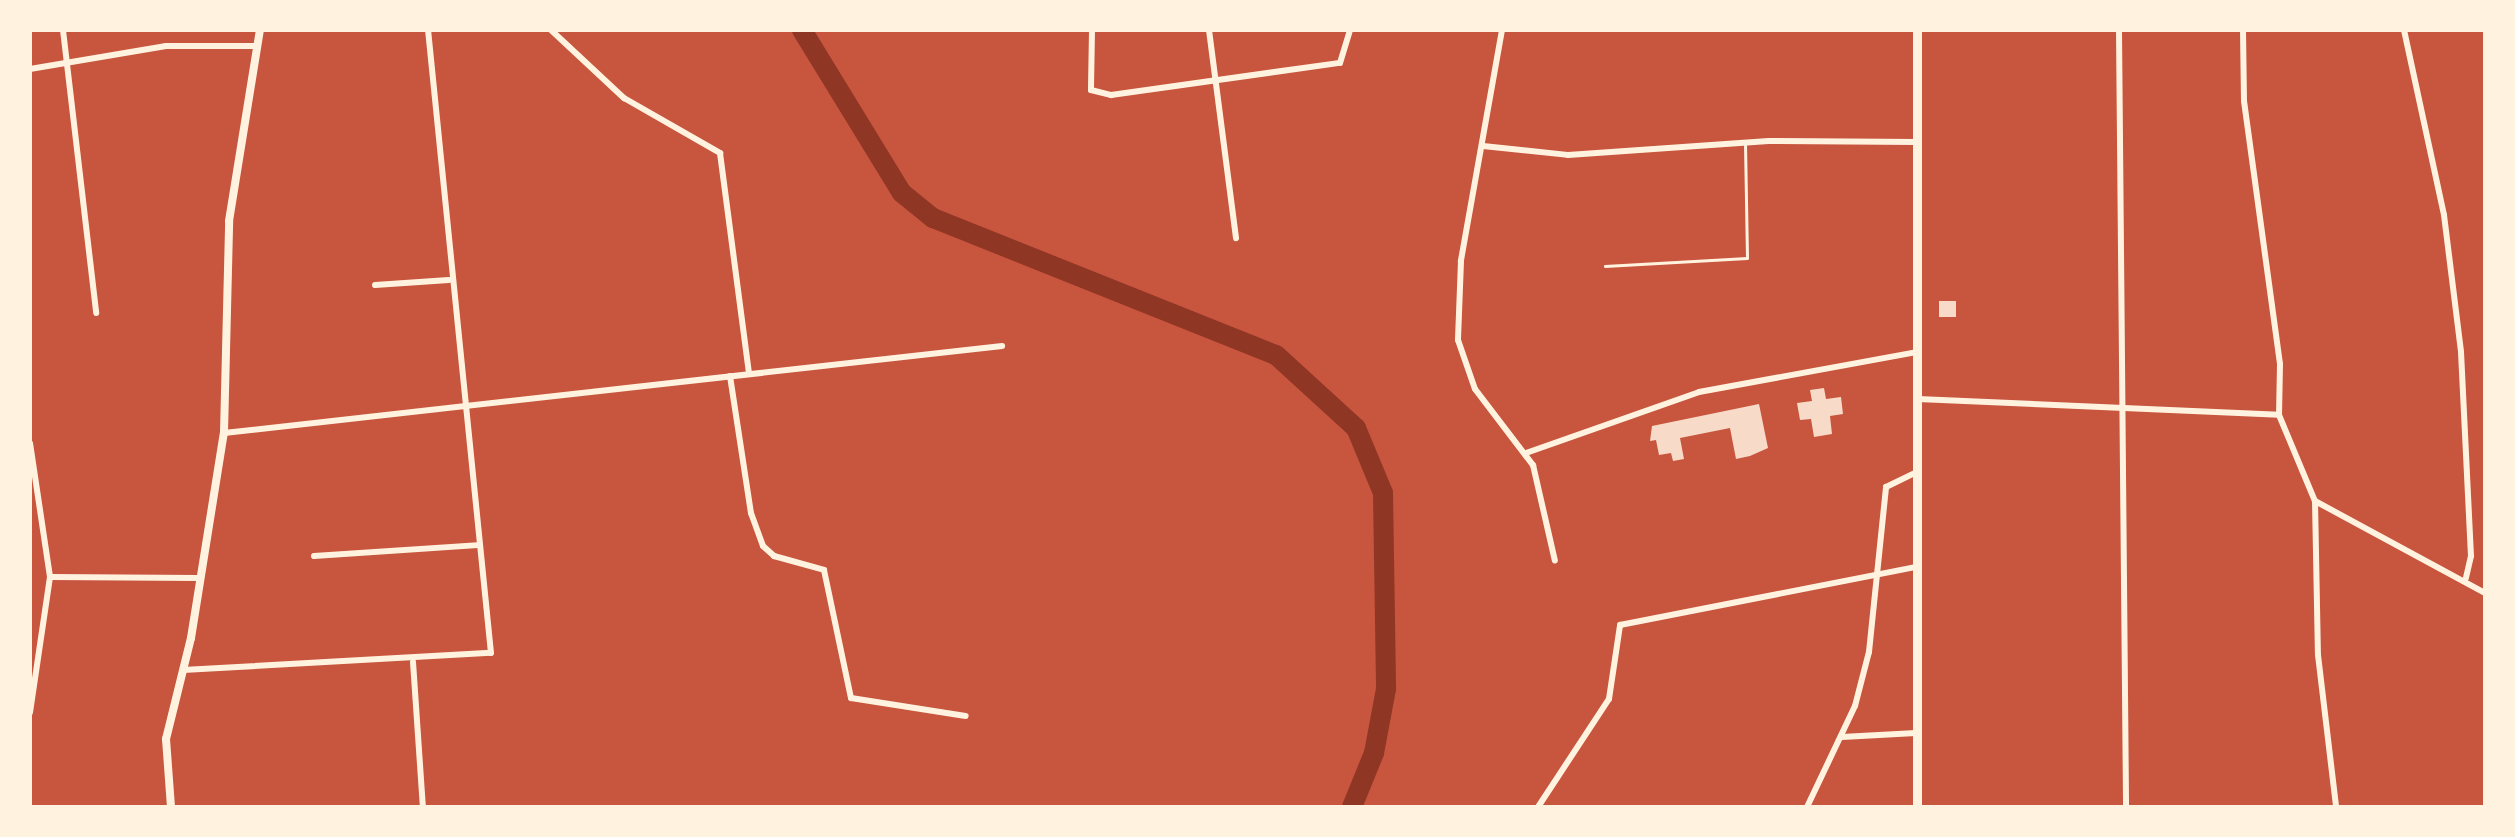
<!DOCTYPE html>
<style>
body{margin:0}
#map{position:relative;width:2515px;height:837px;overflow:hidden;background:#c8553d;font-family:"DejaVu Sans",sans-serif}
div>[style]{position:absolute}
.river>*{height:20px;margin:-10px;padding:0 10px;transform-origin:10px;border-radius:10px;background:#8f3625}
.building>*{inset:0;background:#f7dbc8;transform-origin:0 0}
.service>*{height:2.5px;margin:-1.25px;padding:0 1.25px;transform-origin:1.25px;border-radius:1.25px;background:#fff3e0}
.minor>*{height:6px;margin:-3px;padding:0 3px;transform-origin:3px;border-radius:3px;background:#fff3e0}
.tertiary>*{height:8px;margin:-4px;padding:0 4px;transform-origin:4px;border-radius:4px;background:#fff3e0}
.secondary>*{height:9px;margin:-4.5px;padding:0 4.5px;transform-origin:4.5px;border-radius:4.5px;background:#fff3e0}
span{translate:-50% -50%;white-space:nowrap;text-align:center;line-height:1.15;-webkit-text-stroke:10px #fff3e0;paint-order:stroke}
.frame{position:absolute;inset:0;border:32px solid #fff3e0;pointer-events:none}
</style>
<div id="map">
<div class="river">
<i style="left:802px;top:30px;width:191px;rotate:58.5deg"></i>
<i style="left:902px;top:193px;width:40px;rotate:39deg"></i>
<i style="left:933px;top:218px;width:369px;rotate:21.8deg"></i>
<i style="left:1276px;top:355px;width:108px;rotate:42.4deg"></i>
<i style="left:1356px;top:428px;width:70px;rotate:67.4deg"></i>
<i style="left:1383px;top:493px;width:196px;rotate:89.1deg"></i>
<i style="left:1386px;top:689px;width:65px;rotate:100.6deg"></i>
<i style="left:1374px;top:753px;width:58px;rotate:112.2deg"></i>
</div>
<div class="building">
<i style="left:1939px;top:301px;width:17px;height:16px"></i>
<i style="clip-path:polygon(1824px 388px,1826px 399px,1841px 397px,1843px 414px,1830px 416px,1832px 434px,1814px 437px,1811px 419px,1800px 420px,1797px 403px,1812px 401px,1810px 390px)"></i>
<i style="clip-path:polygon(1759px 404px,1768px 448px,1750px 456px,1736px 459px,1730px 428px,1680px 438px,1684px 459px,1673px 461px,1671px 453px,1659px 455px,1656px 440px,1650px 441px,1652px 426px)"></i>
</div>
<div class="service">
<i style="left:1605px;top:266px;width:142px;rotate:-3.2deg"></i>
<i style="left:1747px;top:258px;width:114px;rotate:-91deg"></i>
</div>
<div class="minor">
<i style="left:63px;top:30px;width:285px;rotate:83.3deg"></i>
<i style="left:551px;top:30px;width:100px;rotate:43deg"></i>
<i style="left:624px;top:98px;width:111px;rotate:29.8deg"></i>
<i style="left:720px;top:153px;width:223px;rotate:82.5deg"></i>
<i style="left:1092px;top:30px;width:60px;rotate:91deg"></i>
<i style="left:1091px;top:90px;width:21px;rotate:14deg"></i>
<i style="left:1111px;top:95px;width:231px;rotate:-8deg"></i>
<i style="left:1340px;top:63px;width:34px;rotate:-73deg"></i>
<i style="left:1209px;top:30px;width:210px;rotate:82.6deg"></i>
<i style="left:1502px;top:30px;width:235px;rotate:100.1deg"></i>
<i style="left:1461px;top:261px;width:79px;rotate:92.2deg"></i>
<i style="left:1458px;top:340px;width:52px;rotate:70.9deg"></i>
<i style="left:1475px;top:389px;width:96px;rotate:52.7deg"></i>
<i style="left:1533px;top:465px;width:98px;rotate:77.1deg"></i>
<i style="left:2119px;top:30px;width:777px;rotate:89.48deg"></i>
<i style="left:2243px;top:30px;width:71px;rotate:89.2deg"></i>
<i style="left:2244px;top:101px;width:265px;rotate:82.2deg"></i>
<i style="left:2280px;top:364px;width:51px;rotate:91.1deg"></i>
<i style="left:2404px;top:30px;width:189px;rotate:77.8deg"></i>
<i style="left:2444px;top:215px;width:138px;rotate:82.9deg"></i>
<i style="left:2461px;top:352px;width:204px;rotate:87.2deg"></i>
<i style="left:2471px;top:556px;width:23px;rotate:103deg"></i>
<i style="left:30px;top:69px;width:138px;rotate:-9.6deg"></i>
<i style="left:166px;top:46px;width:92px"></i>
<i style="left:1483px;top:146px;width:85px;rotate:6deg"></i>
<i style="left:1568px;top:155px;width:201px;rotate:-4deg"></i>
<i style="left:1769px;top:141px;width:149px;rotate:0.4deg"></i>
<i style="left:375px;top:285px;width:74px;rotate:-3.9deg"></i>
<i style="left:730px;top:376px;width:139px;rotate:81.3deg"></i>
<i style="left:751px;top:513px;width:35px;rotate:70deg"></i>
<i style="left:763px;top:546px;width:15px;rotate:42deg"></i>
<i style="left:774px;top:556px;width:52px;rotate:15.6deg"></i>
<i style="left:824px;top:570px;width:131px;rotate:78.1deg"></i>
<i style="left:851px;top:698px;width:116px;rotate:8.9deg"></i>
<i style="left:1918px;top:399px;width:361px;rotate:2.5deg"></i>
<i style="left:2279px;top:415px;width:93px;rotate:67.3deg"></i>
<i style="left:2315px;top:501px;width:193px;rotate:28.4deg"></i>
<i style="left:224px;top:433px;width:783px;rotate:-6.38deg"></i>
<i style="left:30px;top:443px;width:135px;rotate:81.5deg"></i>
<i style="left:50px;top:577px;width:137px;rotate:98.4deg"></i>
<i style="left:1526px;top:453px;width:183px;rotate:-19.4deg"></i>
<i style="left:1699px;top:392px;width:221px;rotate:-10.4deg"></i>
<i style="left:2315px;top:501px;width:154px;rotate:88.9deg"></i>
<i style="left:2318px;top:655px;width:153px;rotate:83.2deg"></i>
<i style="left:314px;top:556px;width:164px;rotate:-3.8deg"></i>
<i style="left:50px;top:577px;width:148px;rotate:0.4deg"></i>
<i style="left:413px;top:662px;width:145px;rotate:86.1deg"></i>
<i style="left:183px;top:670px;width:308px;rotate:-3.2deg"></i>
<i style="left:491px;top:653px;width:626px;rotate:-95.77deg"></i>
<i style="left:1842px;top:737px;width:74px;rotate:-3.1deg"></i>
<i style="left:1538px;top:807px;width:129px;rotate:-56.7deg"></i>
<i style="left:1609px;top:699px;width:75px;rotate:-81.5deg"></i>
<i style="left:1620px;top:625px;width:302px;rotate:-11.1deg"></i>
<i style="left:1807px;top:807px;width:112px;rotate:-64.6deg"></i>
<i style="left:1855px;top:706px;width:56px;rotate:-75.5deg"></i>
<i style="left:1869px;top:652px;width:166px;rotate:-84.1deg"></i>
<i style="left:1886px;top:487px;width:34px;rotate:-26deg"></i>
</div>
<div class="tertiary">
<i style="left:171px;top:807px;width:68px;rotate:-94.2deg"></i>
<i style="left:166px;top:739px;width:104px;rotate:-76.1deg"></i>
<i style="left:191px;top:638px;width:208px;rotate:-80.9deg"></i>
<i style="left:224px;top:433px;width:212px;rotate:-88.6deg"></i>
<i style="left:229px;top:221px;width:193px;rotate:-80.8deg"></i>
</div>
<div class="secondary">
<i style="left:1917px;top:807px;width:777px;rotate:-90deg"></i>
</div>
<div class="frame"></div>
</div>
